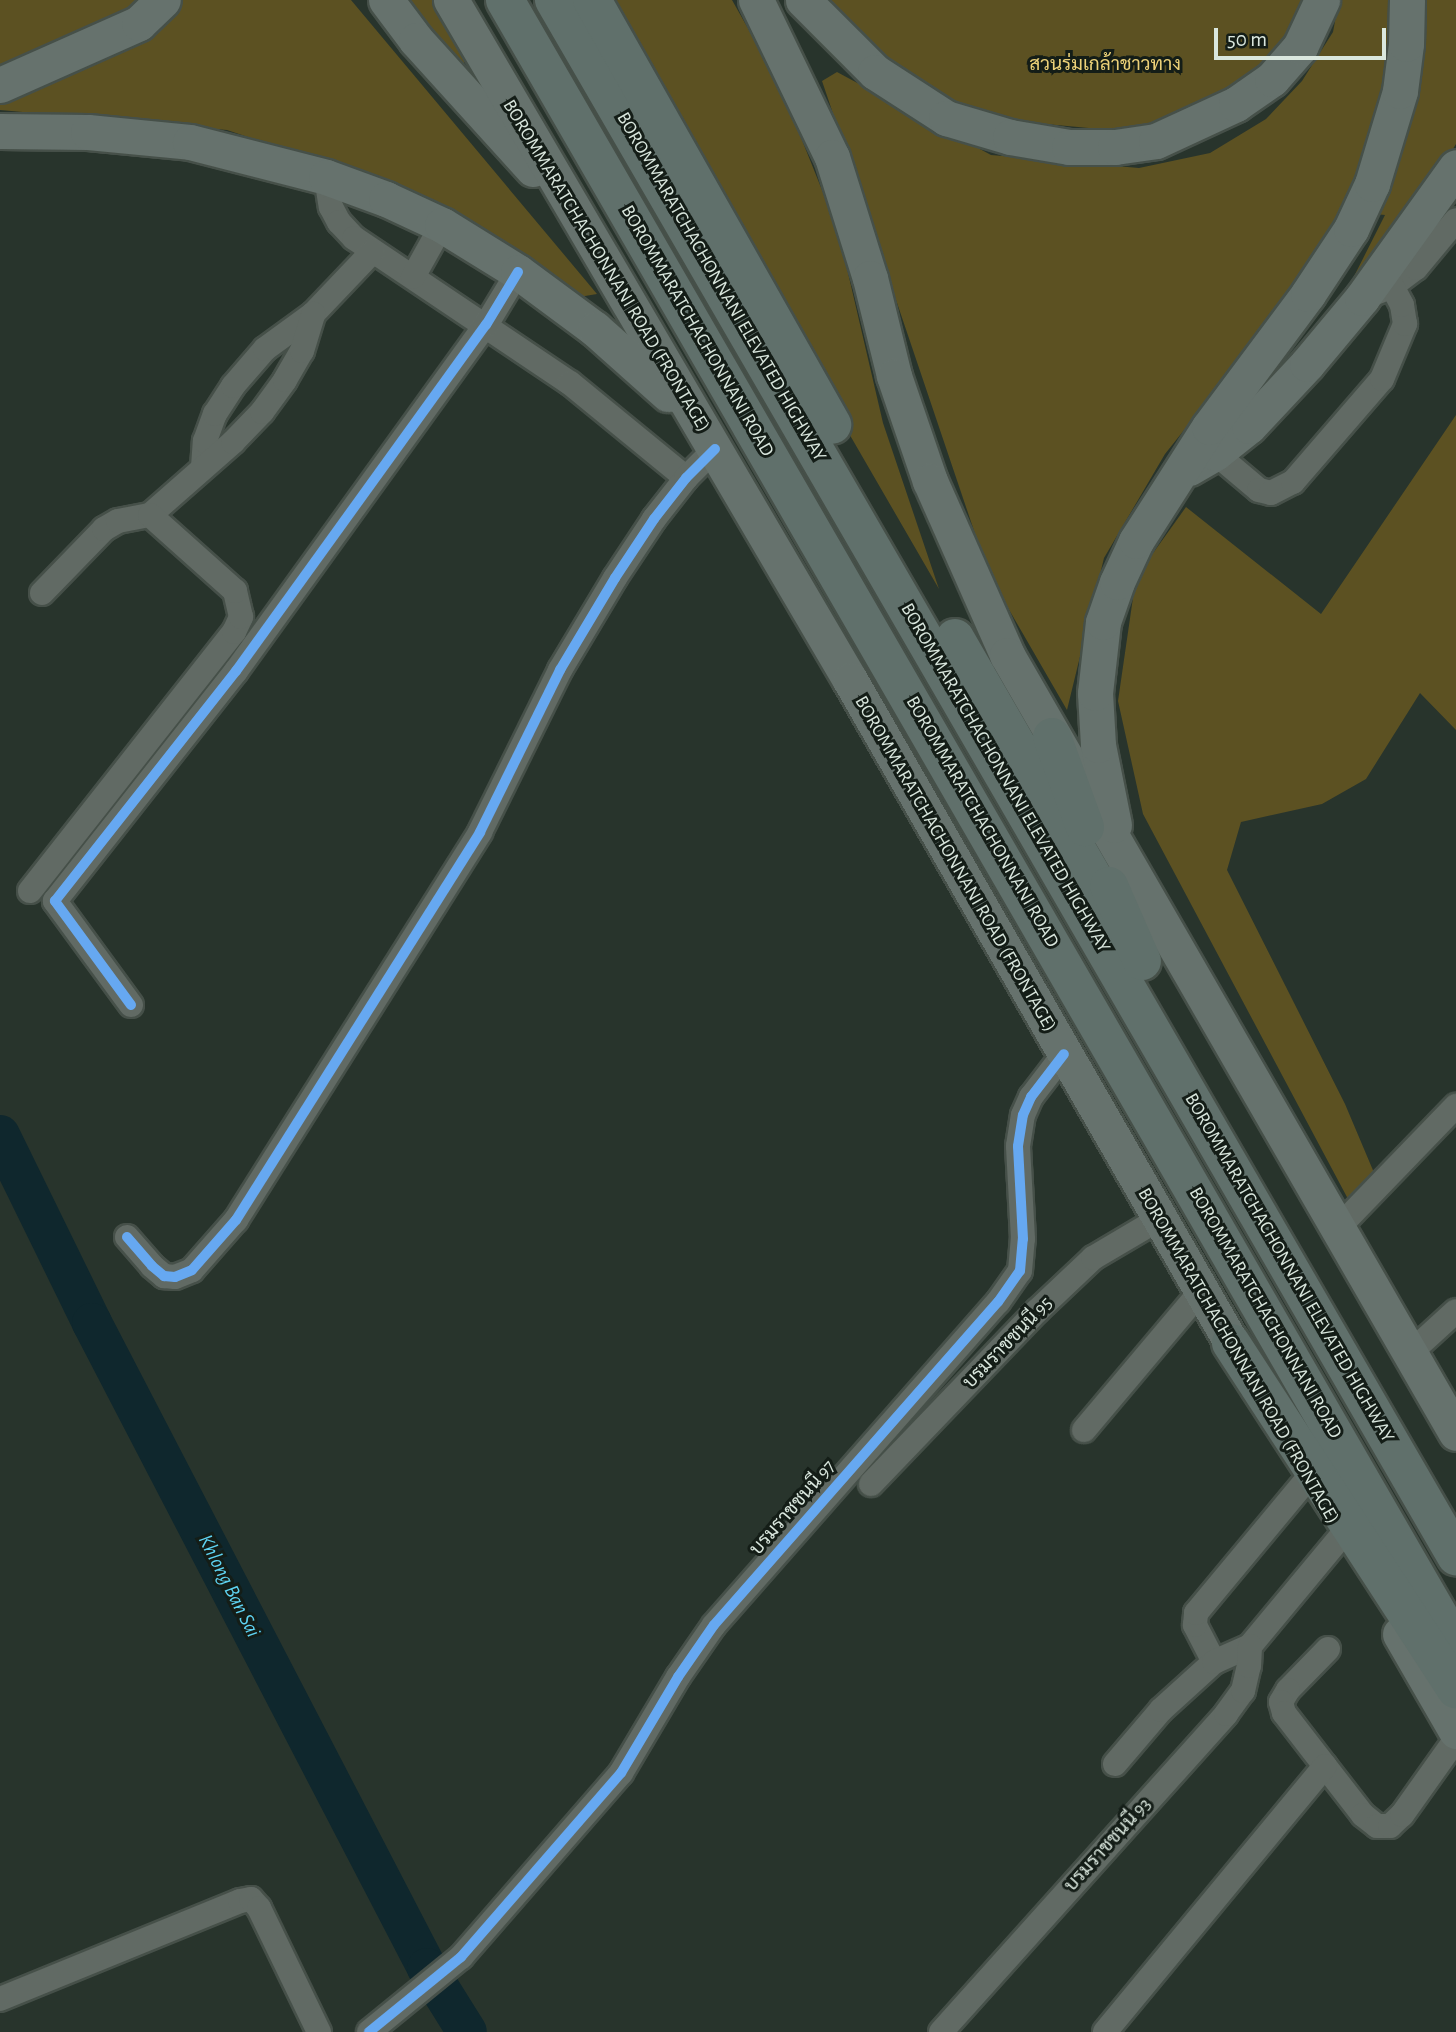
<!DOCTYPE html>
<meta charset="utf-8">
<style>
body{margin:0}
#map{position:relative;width:1456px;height:2032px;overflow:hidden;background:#28342c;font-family:"Alegreya Sans",Sarabun,sans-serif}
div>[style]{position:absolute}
.green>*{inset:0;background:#5c5122}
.river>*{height:40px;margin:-20px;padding:0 20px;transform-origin:20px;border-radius:20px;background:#0f272d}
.roads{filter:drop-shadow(2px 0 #465049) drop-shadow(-2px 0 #465049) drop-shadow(0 2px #465049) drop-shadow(0 -2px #465049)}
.minor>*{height:24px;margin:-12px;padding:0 12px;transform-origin:12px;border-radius:12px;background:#616a64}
.secondary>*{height:35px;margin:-17.5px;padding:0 17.5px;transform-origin:17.5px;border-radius:17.5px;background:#66726d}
.primary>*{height:38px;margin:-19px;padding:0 19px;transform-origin:19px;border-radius:19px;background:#60706b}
.cycleway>*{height:10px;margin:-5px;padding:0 5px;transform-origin:5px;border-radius:5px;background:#66a8f1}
span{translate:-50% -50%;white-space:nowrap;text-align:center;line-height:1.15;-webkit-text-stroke:6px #141d17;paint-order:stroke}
.park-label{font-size:19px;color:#ecd178}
.street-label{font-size:19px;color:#dae7de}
.water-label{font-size:21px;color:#5ed3f2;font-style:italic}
.scale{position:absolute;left:1214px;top:28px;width:172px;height:32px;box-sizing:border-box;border:4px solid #dae7de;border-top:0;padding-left:9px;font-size:21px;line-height:24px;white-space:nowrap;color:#dae7de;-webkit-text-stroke:5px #141d17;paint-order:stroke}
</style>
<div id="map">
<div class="green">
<i style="clip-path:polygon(0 0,351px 0,597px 294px,579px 297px,460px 214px,384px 183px,227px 130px,0 110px)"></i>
<i style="clip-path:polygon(403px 0,436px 0,470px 58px,460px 66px)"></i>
<i style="clip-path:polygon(598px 0,732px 0,780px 85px,838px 230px,883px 423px,939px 589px)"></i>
<i style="clip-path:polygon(824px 0,1309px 0,1305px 15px,1244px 86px,1189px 113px,1121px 131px,993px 119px,909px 79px,864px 43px)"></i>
<i style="clip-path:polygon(1339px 0,1456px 0,1456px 144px,1410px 217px,1341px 302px,1385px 215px,1346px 211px,1247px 351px,1165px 454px,1104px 558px,1067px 710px,989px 575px,822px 81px,837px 72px,991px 155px,1139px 168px,1210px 153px,1266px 119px,1302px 81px,1333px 32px)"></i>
<i style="clip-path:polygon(1456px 415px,1456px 730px,1420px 693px,1366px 779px,1322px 804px,1241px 822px,1227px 870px,1345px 1104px,1375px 1175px,1348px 1199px,1143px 814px,1118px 701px,1136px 577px,1186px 507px,1321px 614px)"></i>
</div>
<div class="river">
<i style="left:0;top:1135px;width:209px;rotate:63.9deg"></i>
<i style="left:92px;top:1323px;width:727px;rotate:62.55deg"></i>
<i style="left:427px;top:1968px;width:75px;rotate:58deg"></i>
</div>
<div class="roads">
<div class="minor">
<i style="left:326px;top:177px;width:30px;rotate:81deg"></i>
<i style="left:331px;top:207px;width:17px;rotate:62deg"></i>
<i style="left:339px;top:222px;width:22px;rotate:47deg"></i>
<i style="left:354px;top:238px;width:260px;rotate:33.9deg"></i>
<i style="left:570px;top:383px;width:150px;rotate:39.3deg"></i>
<i style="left:413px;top:277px;width:60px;rotate:-60.9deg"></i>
<i style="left:1378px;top:292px;width:15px;rotate:-23deg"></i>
<i style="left:1392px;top:286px;width:30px;rotate:-37deg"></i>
<i style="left:1416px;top:268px;width:62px;rotate:-50.2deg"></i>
<i style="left:1215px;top:453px;width:57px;rotate:40.1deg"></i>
<i style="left:1259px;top:490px;width:12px;rotate:14deg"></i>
<i style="left:1271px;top:493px;width:25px;rotate:-27deg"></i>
<i style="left:1293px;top:482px;width:136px;rotate:-49.2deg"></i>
<i style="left:1382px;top:379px;width:60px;rotate:-67.3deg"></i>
<i style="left:1405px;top:324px;width:19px;rotate:-99deg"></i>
<i style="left:1402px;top:305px;width:21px;rotate:-118deg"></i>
<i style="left:203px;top:467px;width:26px;rotate:-86deg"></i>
<i style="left:205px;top:441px;width:29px;rotate:-70deg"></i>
<i style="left:215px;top:414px;width:33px;rotate:-57deg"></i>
<i style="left:233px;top:386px;width:49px;rotate:-49.1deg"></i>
<i style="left:265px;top:349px;width:59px;rotate:-36.1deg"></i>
<i style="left:313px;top:314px;width:86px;rotate:-46.4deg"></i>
<i style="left:42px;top:593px;width:89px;rotate:-45.9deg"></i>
<i style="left:104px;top:529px;width:16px;rotate:-30deg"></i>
<i style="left:118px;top:521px;width:33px;rotate:-11deg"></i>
<i style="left:150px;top:515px;width:111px;rotate:-41.3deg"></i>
<i style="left:233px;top:442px;width:42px;rotate:-46deg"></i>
<i style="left:262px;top:412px;width:39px;rotate:-54deg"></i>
<i style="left:285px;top:380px;width:34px;rotate:-60deg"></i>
<i style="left:302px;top:351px;width:39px;rotate:-73deg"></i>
<i style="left:30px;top:891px;width:330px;rotate:-51.8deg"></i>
<i style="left:234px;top:632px;width:17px;rotate:-65deg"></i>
<i style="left:241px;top:617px;width:27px;rotate:-103deg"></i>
<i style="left:235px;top:591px;width:114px;rotate:-138.2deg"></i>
<i style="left:131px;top:1005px;width:129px;rotate:-126.2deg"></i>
<i style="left:55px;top:901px;width:293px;rotate:-51.8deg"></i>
<i style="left:236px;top:671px;width:427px;rotate:-54.2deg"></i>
<i style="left:486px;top:325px;width:62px;rotate:-58.9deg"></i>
<i style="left:1338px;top:1228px;width:170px;rotate:-46deg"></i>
<i style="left:127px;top:1237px;width:38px;rotate:49deg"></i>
<i style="left:152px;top:1266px;width:16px;rotate:40deg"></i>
<i style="left:164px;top:1276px;width:11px;rotate:5deg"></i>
<i style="left:175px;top:1277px;width:18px;rotate:-22deg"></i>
<i style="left:192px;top:1270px;width:67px;rotate:-48.7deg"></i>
<i style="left:236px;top:1220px;width:458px;rotate:-57.8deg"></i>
<i style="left:480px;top:832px;width:181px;rotate:-63.7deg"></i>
<i style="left:560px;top:670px;width:107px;rotate:-59.1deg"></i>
<i style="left:615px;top:578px;width:71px;rotate:-56.5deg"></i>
<i style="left:654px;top:519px;width:52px;rotate:-52deg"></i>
<i style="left:686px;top:478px;width:41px;rotate:-45deg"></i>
<i style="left:1410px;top:1353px;width:62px;rotate:-42.4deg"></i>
<i style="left:1084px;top:1430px;width:182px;rotate:-49.9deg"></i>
<i style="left:871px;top:1484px;width:240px;rotate:-46.2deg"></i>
<i style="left:1037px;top:1311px;width:77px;rotate:-43.4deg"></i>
<i style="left:1093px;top:1258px;width:77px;rotate:-30.6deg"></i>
<i style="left:1328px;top:1649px;width:57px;rotate:134.3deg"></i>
<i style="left:1288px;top:1690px;width:14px;rotate:120deg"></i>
<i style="left:1281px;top:1702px;width:11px;rotate:75deg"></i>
<i style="left:1284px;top:1713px;width:67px;rotate:52.3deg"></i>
<i style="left:1325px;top:1766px;width:62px;rotate:52.2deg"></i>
<i style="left:1363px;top:1815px;width:18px;rotate:38deg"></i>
<i style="left:1377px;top:1826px;width:13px"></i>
<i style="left:1390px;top:1826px;width:16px;rotate:-43deg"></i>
<i style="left:1402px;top:1815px;width:93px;rotate:-54.6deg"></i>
<i style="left:1214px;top:1662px;width:42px;rotate:-117.2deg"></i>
<i style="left:1195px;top:1625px;width:12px;rotate:-85deg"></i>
<i style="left:1196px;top:1613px;width:177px;rotate:-50.3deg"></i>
<i style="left:1115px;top:1764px;width:71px;rotate:-49.6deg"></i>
<i style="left:1161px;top:1710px;width:72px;rotate:-42.2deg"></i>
<i style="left:1214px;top:1662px;width:39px;rotate:-24deg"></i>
<i style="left:1250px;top:1646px;width:146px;rotate:-50.3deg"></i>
<i style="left:0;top:1999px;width:259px;rotate:-22.2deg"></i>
<i style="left:240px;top:1901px;width:11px;rotate:-10deg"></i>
<i style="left:251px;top:1899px;width:12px;rotate:48deg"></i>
<i style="left:259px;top:1908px;width:138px;rotate:64.2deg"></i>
<i style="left:369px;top:2032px;width:119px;rotate:-39.2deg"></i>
<i style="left:461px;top:1957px;width:244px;rotate:-49deg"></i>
<i style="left:621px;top:1773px;width:112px;rotate:-59.3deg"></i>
<i style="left:678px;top:1677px;width:63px;rotate:-55.3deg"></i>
<i style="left:714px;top:1625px;width:430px;rotate:-48.7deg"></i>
<i style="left:998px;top:1302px;width:38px;rotate:-55deg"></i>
<i style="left:1020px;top:1271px;width:32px;rotate:-85deg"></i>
<i style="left:1023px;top:1239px;width:93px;rotate:-93.1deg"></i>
<i style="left:1018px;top:1146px;width:31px;rotate:-81deg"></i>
<i style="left:1023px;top:1115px;width:20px;rotate:-66deg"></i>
<i style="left:1031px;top:1097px;width:54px;rotate:-52.5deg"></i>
<i style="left:941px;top:2032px;width:427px;rotate:-48.1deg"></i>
<i style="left:1226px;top:1714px;width:29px;rotate:-54deg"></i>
<i style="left:1243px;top:1691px;width:26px;rotate:-77deg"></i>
<i style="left:1249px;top:1666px;width:20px;rotate:-87deg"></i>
<i style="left:1105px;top:2032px;width:345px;rotate:-50.4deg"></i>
</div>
<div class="secondary">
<i style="left:386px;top:0;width:50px;rotate:53.1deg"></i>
<i style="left:416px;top:40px;width:174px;rotate:47.8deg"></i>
<i style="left:451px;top:0;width:788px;rotate:59.6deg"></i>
<i style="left:850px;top:680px;width:794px;rotate:60.08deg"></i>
<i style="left:756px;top:0;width:174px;rotate:64.2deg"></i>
<i style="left:832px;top:157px;width:127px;rotate:72.6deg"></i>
<i style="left:870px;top:278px;width:101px;rotate:76.2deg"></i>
<i style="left:894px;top:376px;width:111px;rotate:71.1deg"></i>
<i style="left:930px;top:481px;width:190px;rotate:66.1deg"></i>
<i style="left:1007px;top:655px;width:898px;rotate:60.01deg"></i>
<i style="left:803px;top:0;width:102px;rotate:45deg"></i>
<i style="left:875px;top:72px;width:85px;rotate:32.9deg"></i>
<i style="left:946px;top:118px;width:67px;rotate:16.5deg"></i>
<i style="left:1010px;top:137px;width:60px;rotate:9.6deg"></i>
<i style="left:1069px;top:147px;width:46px"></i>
<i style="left:1115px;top:147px;width:41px;rotate:-8.3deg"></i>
<i style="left:1156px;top:141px;width:88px;rotate:-24.8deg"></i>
<i style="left:1236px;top:104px;width:44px;rotate:-34.8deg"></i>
<i style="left:1272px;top:79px;width:43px;rotate:-48.8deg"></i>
<i style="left:1300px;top:47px;width:52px;rotate:-64.9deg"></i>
<i style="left:0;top:85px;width:152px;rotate:-24deg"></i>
<i style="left:139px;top:23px;width:33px;rotate:-44deg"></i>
<i style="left:0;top:131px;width:88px;rotate:0.7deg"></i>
<i style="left:88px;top:132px;width:102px;rotate:5.6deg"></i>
<i style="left:190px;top:142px;width:140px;rotate:14.4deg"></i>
<i style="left:326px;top:177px;width:64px;rotate:20.1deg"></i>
<i style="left:386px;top:199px;width:62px;rotate:24.9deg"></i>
<i style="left:442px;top:225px;width:89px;rotate:31.7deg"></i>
<i style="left:518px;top:272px;width:96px;rotate:36.5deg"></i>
<i style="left:595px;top:329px;width:98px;rotate:41.7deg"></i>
<i style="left:1189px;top:468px;width:30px;rotate:-30deg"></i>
<i style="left:1215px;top:453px;width:43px;rotate:-38.5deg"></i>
<i style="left:1249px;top:426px;width:85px;rotate:-46.9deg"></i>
<i style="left:1307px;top:364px;width:86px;rotate:-50.2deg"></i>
<i style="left:1362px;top:298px;width:161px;rotate:-54.3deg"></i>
<i style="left:1114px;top:825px;width:82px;rotate:-101.3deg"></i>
<i style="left:1098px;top:745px;width:52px;rotate:-93.3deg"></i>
<i style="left:1095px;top:693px;width:71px;rotate:-83.6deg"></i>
<i style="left:1103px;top:622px;width:42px;rotate:-70.7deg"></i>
<i style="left:1117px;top:582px;width:45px;rotate:-65.1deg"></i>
<i style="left:1136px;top:541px;width:135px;rotate:-57.4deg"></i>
<i style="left:1209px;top:427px;width:166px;rotate:-53.3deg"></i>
<i style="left:1308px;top:294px;width:78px;rotate:-56.5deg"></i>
<i style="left:1351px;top:229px;width:50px;rotate:-65deg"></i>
<i style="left:1372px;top:184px;width:97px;rotate:-73.2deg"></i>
<i style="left:1400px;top:91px;width:47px;rotate:-82.7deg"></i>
<i style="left:1406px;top:44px;width:44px;rotate:-88.7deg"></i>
<i style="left:1400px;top:1634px;width:112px;rotate:60deg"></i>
</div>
<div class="primary">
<i style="left:505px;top:0;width:1900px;rotate:59.97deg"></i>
<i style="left:554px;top:0;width:1799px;rotate:59.9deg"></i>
<i style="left:592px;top:0;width:488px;rotate:60.5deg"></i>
<i style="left:955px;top:638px;width:318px;rotate:60deg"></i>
<i style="left:1052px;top:737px;width:96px;rotate:69.9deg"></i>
<i style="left:1109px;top:886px;width:82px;rotate:66.3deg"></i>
<i style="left:1231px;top:1343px;width:413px;rotate:57deg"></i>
</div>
</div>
<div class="cycleway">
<i style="left:131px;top:1005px;width:129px;rotate:-126.2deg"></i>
<i style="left:55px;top:901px;width:293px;rotate:-51.8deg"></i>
<i style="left:236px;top:671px;width:427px;rotate:-54.2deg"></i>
<i style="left:486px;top:325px;width:62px;rotate:-58.9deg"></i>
<i style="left:127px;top:1237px;width:38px;rotate:49deg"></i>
<i style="left:152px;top:1266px;width:16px;rotate:40deg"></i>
<i style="left:164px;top:1276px;width:11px;rotate:5deg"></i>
<i style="left:175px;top:1277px;width:18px;rotate:-22deg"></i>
<i style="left:192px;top:1270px;width:67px;rotate:-48.7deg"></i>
<i style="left:236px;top:1220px;width:458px;rotate:-57.8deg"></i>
<i style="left:480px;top:832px;width:181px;rotate:-63.7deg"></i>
<i style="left:560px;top:670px;width:107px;rotate:-59.1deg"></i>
<i style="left:615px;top:578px;width:71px;rotate:-56.5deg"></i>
<i style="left:654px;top:519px;width:52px;rotate:-52deg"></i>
<i style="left:686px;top:478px;width:41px;rotate:-45deg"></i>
<i style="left:369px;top:2032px;width:119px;rotate:-39.2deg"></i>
<i style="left:461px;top:1957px;width:244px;rotate:-49deg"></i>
<i style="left:621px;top:1773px;width:112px;rotate:-59.3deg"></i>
<i style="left:678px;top:1677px;width:63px;rotate:-55.3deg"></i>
<i style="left:714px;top:1625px;width:430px;rotate:-48.7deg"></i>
<i style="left:998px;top:1302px;width:38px;rotate:-55deg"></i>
<i style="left:1020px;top:1271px;width:32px;rotate:-85deg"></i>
<i style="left:1023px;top:1239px;width:93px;rotate:-93.1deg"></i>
<i style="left:1018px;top:1146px;width:31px;rotate:-81deg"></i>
<i style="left:1023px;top:1115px;width:20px;rotate:-66deg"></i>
<i style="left:1031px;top:1097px;width:54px;rotate:-52.5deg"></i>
</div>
<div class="park-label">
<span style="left:1105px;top:65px">สวนร่มเกล้าชาวทาง</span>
</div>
<div class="street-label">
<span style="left:606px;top:266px;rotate:59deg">BOROMMARATCHACHONNANI ROAD (FRONTAGE)</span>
<span style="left:721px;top:287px;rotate:60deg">BOROMMARATCHACHONNANI ELEVATED HIGHWAY</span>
<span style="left:697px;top:331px;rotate:60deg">BOROMMARATCHACHONNANI ROAD</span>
<span style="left:1005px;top:778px;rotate:60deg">BOROMMARATCHACHONNANI ELEVATED HIGHWAY</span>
<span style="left:982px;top:822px;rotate:60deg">BOROMMARATCHACHONNANI ROAD</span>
<span style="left:955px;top:864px;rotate:60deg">BOROMMARATCHACHONNANI ROAD (FRONTAGE)</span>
<span style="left:1289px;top:1268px;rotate:60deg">BOROMMARATCHACHONNANI ELEVATED HIGHWAY</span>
<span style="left:1265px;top:1313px;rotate:60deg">BOROMMARATCHACHONNANI ROAD</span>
<span style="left:1008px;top:1343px;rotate:-46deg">บรมราชชนนี 95</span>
<span style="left:1238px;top:1356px;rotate:60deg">BOROMMARATCHACHONNANI ROAD (FRONTAGE)</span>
<span style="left:793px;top:1508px;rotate:-49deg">บรมราชชนนี 97</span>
<span style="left:1108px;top:1845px;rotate:-48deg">บรมราชชนนี 93</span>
</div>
<div class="water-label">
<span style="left:229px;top:1586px;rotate:63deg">Khlong Ban Sai</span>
</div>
<div class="scale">50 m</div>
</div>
